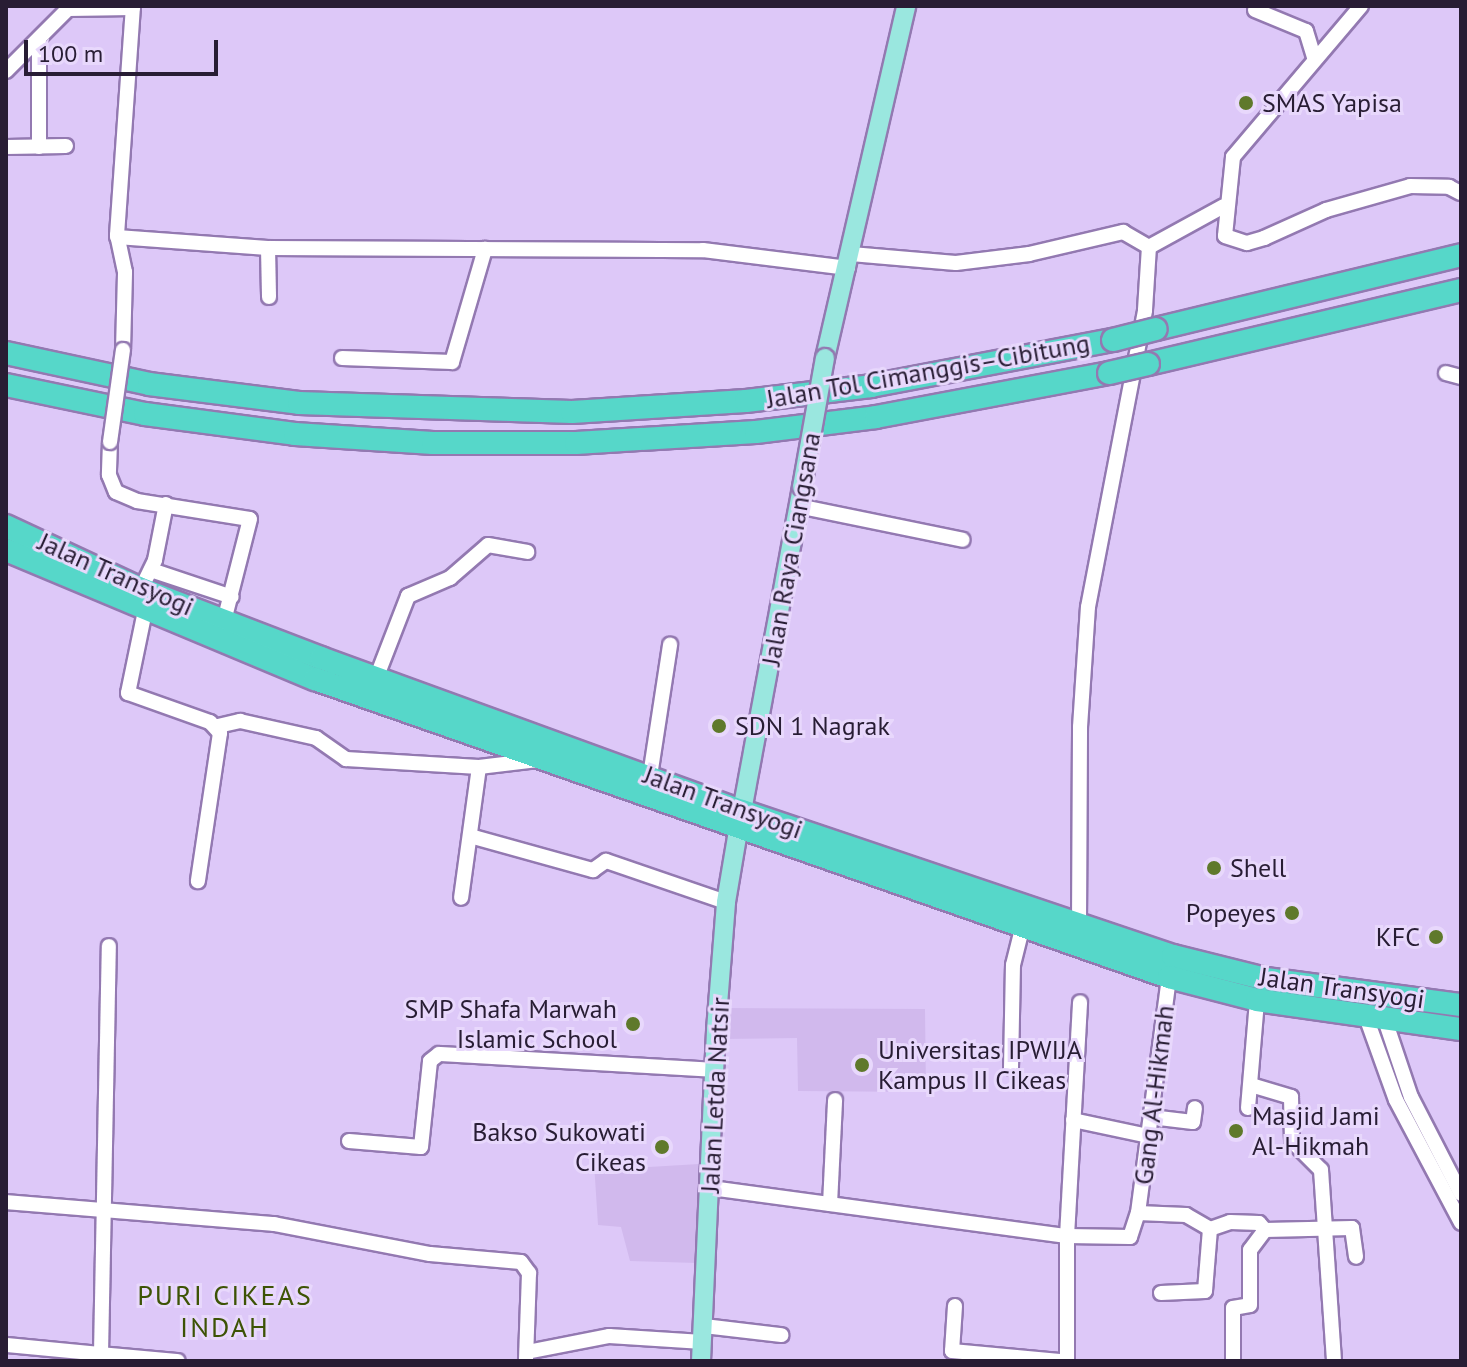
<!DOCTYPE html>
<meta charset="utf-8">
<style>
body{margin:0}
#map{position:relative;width:1467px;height:1367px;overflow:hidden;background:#ddc8f8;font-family:"PT Sans",sans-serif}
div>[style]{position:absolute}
.built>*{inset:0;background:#d1b9ed}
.roads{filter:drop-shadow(2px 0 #9379b1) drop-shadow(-2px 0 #9379b1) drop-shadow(0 2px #9379b1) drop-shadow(0 -2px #9379b1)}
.minor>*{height:14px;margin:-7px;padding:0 7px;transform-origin:7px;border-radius:7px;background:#fff}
.major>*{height:18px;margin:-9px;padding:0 9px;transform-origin:9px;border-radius:9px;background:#9ae7df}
.highway>*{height:22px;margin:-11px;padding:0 11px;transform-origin:11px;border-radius:11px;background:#56d7c9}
.bridges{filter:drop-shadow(2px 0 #9379b1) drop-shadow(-2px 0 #9379b1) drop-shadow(0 2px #9379b1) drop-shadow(0 -2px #9379b1)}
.minor-bridge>*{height:14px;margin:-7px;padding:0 7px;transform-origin:7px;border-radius:7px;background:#fff}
.major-bridge>*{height:18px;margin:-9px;padding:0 9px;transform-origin:9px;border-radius:9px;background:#9ae7df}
.highway-bridge>*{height:22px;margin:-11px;padding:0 11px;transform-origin:11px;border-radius:11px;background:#56d7c9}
.dots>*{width:22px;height:22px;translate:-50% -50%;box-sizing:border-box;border:4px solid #e8d8fc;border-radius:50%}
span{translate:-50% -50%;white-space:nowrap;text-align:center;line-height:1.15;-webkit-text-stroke:6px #e8d8fc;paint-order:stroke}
.poi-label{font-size:26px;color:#281d34}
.left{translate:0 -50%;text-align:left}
.right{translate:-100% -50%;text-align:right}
.street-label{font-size:26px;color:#281d34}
.neighbourhood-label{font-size:28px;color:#3d5305;letter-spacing:2px}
.frame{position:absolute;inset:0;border:8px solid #281d34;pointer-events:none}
.scale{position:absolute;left:24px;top:40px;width:194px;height:36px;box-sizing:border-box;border:4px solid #281d34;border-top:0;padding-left:10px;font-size:24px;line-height:28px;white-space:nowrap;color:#281d34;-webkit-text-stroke:6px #e8d8fc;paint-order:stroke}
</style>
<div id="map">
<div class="built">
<i style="clip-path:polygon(722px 1008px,925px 1009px,926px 1092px,798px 1091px,797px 1038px,720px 1039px)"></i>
<i style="clip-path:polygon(594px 1163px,630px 1163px,632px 1168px,699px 1164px,697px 1263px,630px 1261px,621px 1227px,598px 1225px)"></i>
</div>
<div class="roads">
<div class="minor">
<i style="left:1361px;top:6px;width:198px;rotate:130.3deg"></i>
<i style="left:1233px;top:157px;width:79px;rotate:95.8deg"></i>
<i style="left:1225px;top:236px;width:23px;rotate:18deg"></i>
<i style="left:1247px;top:243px;width:18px;rotate:-16deg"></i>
<i style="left:1264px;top:238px;width:68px;rotate:-24.3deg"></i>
<i style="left:1326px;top:210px;width:87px;rotate:-15.9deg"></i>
<i style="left:1410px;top:186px;width:39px;rotate:1deg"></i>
<i style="left:1449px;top:187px;width:13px;rotate:27deg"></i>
<i style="left:1255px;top:10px;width:55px;rotate:22.4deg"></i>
<i style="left:1306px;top:31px;width:30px;rotate:73deg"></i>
<i style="left:6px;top:71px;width:88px;rotate:-45deg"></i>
<i style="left:68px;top:9px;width:65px;rotate:-0.9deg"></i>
<i style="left:6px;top:147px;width:60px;rotate:-1deg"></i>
<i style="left:39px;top:147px;width:105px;rotate:-90deg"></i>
<i style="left:117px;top:237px;width:151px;rotate:4.2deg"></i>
<i style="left:268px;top:248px;width:435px;rotate:0.3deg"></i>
<i style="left:703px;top:250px;width:146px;rotate:7.1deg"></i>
<i style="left:1149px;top:247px;width:85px;rotate:-28.7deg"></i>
<i style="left:268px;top:248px;width:49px;rotate:88.8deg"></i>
<i style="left:851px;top:254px;width:105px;rotate:4.9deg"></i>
<i style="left:956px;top:263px;width:74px;rotate:-7deg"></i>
<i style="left:1029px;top:254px;width:97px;rotate:-13.2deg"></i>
<i style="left:1123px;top:232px;width:30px;rotate:30deg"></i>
<i style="left:123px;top:350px;width:78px;rotate:-88.5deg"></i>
<i style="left:125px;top:272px;width:38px;rotate:-102deg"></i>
<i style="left:117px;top:235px;width:230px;rotate:-86deg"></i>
<i style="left:342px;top:358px;width:110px;rotate:2.1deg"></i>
<i style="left:452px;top:362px;width:118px;rotate:-73.7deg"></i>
<i style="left:1446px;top:373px;width:16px;rotate:15deg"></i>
<i style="left:110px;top:442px;width:33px;rotate:92deg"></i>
<i style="left:109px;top:475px;width:18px;rotate:68deg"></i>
<i style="left:116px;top:492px;width:23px;rotate:23deg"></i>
<i style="left:137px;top:501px;width:114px;rotate:9.1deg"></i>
<i style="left:250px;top:519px;width:105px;rotate:104.3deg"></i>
<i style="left:798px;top:506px;width:168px;rotate:11.6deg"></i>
<i style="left:151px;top:570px;width:85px;rotate:18.4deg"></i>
<i style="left:141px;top:589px;width:32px;rotate:-64deg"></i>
<i style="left:155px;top:560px;width:57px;rotate:-78.9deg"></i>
<i style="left:145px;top:611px;width:84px;rotate:101.7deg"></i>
<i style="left:128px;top:693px;width:87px;rotate:19.5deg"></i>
<i style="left:210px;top:722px;width:15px;rotate:48deg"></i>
<i style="left:220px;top:733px;width:150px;rotate:98.5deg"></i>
<i style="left:377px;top:676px;width:86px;rotate:-68.8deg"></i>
<i style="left:408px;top:596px;width:46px;rotate:-23.2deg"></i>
<i style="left:450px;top:578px;width:50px;rotate:-41deg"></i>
<i style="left:488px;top:545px;width:40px;rotate:10deg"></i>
<i style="left:218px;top:726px;width:23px;rotate:-13deg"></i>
<i style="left:240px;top:721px;width:78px;rotate:12.6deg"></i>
<i style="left:316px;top:738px;width:37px;rotate:35deg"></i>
<i style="left:346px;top:759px;width:133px;rotate:3.4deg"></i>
<i style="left:479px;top:767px;width:132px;rotate:97.8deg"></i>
<i style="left:479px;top:767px;width:59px;rotate:-6.8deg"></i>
<i style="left:650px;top:776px;width:133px;rotate:-81.3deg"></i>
<i style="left:470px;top:836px;width:128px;rotate:15.5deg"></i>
<i style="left:593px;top:870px;width:16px;rotate:-35deg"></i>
<i style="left:606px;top:861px;width:127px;rotate:18.9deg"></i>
<i style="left:1079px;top:924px;width:197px;rotate:-89.7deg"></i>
<i style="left:1080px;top:727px;width:120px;rotate:-86.2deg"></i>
<i style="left:1088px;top:607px;width:302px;rotate:-79.1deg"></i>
<i style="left:1145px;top:310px;width:63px;rotate:-86.4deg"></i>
<i style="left:1365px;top:1014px;width:91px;rotate:70.2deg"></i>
<i style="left:1396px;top:1100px;width:139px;rotate:62.1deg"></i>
<i style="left:1384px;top:1017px;width:84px;rotate:71.4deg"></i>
<i style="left:1411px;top:1097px;width:109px;rotate:62.7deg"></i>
<i style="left:1011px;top:1068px;width:103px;rotate:-88.9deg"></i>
<i style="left:1013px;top:965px;width:38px;rotate:-76deg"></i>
<i style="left:1251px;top:1085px;width:42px;rotate:16.7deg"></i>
<i style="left:1291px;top:1097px;width:44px;rotate:88.7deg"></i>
<i style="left:1292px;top:1141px;width:41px;rotate:45deg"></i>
<i style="left:1321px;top:1170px;width:191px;rotate:86.1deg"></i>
<i style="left:1248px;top:1108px;width:108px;rotate:-85.2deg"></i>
<i style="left:1151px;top:1117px;width:42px;rotate:6.8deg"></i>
<i style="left:1193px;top:1122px;width:14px;rotate:-82deg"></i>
<i style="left:1073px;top:1120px;width:77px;rotate:12deg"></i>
<i style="left:349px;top:1141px;width:72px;rotate:4.8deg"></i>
<i style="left:421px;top:1147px;width:86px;rotate:-84deg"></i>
<i style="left:430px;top:1061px;width:11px;rotate:-38deg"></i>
<i style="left:439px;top:1054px;width:275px;rotate:3.3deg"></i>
<i style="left:711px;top:1188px;width:359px;rotate:7.7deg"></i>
<i style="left:1067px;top:1236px;width:63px;rotate:0.9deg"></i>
<i style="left:1130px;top:1237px;width:25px;rotate:-72deg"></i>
<i style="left:1138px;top:1213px;width:238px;rotate:-82.5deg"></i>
<i style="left:6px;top:1202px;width:269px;rotate:4.7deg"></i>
<i style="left:274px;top:1224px;width:159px;rotate:10.9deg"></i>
<i style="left:430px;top:1254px;width:91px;rotate:5deg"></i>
<i style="left:521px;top:1262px;width:14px;rotate:54deg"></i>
<i style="left:529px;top:1273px;width:88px;rotate:92deg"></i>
<i style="left:830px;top:1204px;width:104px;rotate:-87.2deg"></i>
<i style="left:1138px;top:1213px;width:48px;rotate:2.4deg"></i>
<i style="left:1186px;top:1215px;width:28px;rotate:30deg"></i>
<i style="left:1210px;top:1229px;width:21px;rotate:-19deg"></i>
<i style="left:1230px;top:1222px;width:29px;rotate:2deg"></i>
<i style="left:1259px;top:1223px;width:9px;rotate:49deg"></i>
<i style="left:1265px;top:1230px;width:87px;rotate:-1.3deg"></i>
<i style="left:1352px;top:1228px;width:29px;rotate:82deg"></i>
<i style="left:1161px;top:1293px;width:44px;rotate:-2.6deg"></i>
<i style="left:1205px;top:1291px;width:62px;rotate:-85.4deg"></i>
<i style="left:955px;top:1306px;width:45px;rotate:93.8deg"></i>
<i style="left:952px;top:1351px;width:108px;rotate:5.3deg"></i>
<i style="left:704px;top:1326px;width:78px;rotate:6.7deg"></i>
<i style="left:6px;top:1345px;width:95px;rotate:5.4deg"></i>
<i style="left:101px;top:1354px;width:408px;rotate:-88.9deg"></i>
<i style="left:527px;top:1352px;width:84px;rotate:-11deg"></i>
<i style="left:609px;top:1336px;width:94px;rotate:3.7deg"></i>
<i style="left:101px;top:1354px;width:77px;rotate:5.2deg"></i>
<i style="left:1067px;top:1361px;width:125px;rotate:-90deg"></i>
<i style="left:1067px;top:1236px;width:234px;rotate:-86.8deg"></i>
<i style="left:1233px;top:1361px;width:53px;rotate:-90deg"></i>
<i style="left:1233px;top:1308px;width:17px;rotate:-10deg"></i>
<i style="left:1250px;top:1305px;width:55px;rotate:-90deg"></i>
<i style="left:1250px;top:1250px;width:25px;rotate:-53deg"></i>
</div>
<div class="major">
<i style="left:825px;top:358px;width:361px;rotate:-77deg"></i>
<i style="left:742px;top:811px;width:330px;rotate:-79.5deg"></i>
<i style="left:701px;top:1361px;width:331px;rotate:-87.4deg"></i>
<i style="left:716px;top:1030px;width:128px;rotate:-85.5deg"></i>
<i style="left:726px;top:902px;width:72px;rotate:-80.4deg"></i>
</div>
<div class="highway">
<i style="left:1156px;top:329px;width:314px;rotate:-13.6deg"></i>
<i style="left:6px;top:353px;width:146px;rotate:12.2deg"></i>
<i style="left:149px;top:384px;width:151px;rotate:7.2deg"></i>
<i style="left:299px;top:403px;width:273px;rotate:1.9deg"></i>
<i style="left:572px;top:412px;width:174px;rotate:-3.6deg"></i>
<i style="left:746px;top:401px;width:126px;rotate:-6.8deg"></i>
<i style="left:871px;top:386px;width:246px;rotate:-10.8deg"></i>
<i style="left:1148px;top:364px;width:322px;rotate:-13.3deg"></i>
<i style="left:6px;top:385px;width:142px;rotate:11.8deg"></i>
<i style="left:145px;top:414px;width:151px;rotate:7.6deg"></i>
<i style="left:295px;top:434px;width:138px;rotate:3.7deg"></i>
<i style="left:433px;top:443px;width:143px"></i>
<i style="left:576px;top:443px;width:180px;rotate:-3.5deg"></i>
<i style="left:756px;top:432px;width:121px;rotate:-7.1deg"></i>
<i style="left:876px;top:417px;width:237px;rotate:-10.7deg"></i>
<i style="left:6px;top:526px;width:149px;rotate:25deg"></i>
<i style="left:141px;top:589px;width:193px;rotate:21deg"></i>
<i style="left:321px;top:658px;width:448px;rotate:20deg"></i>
<i style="left:742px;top:811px;width:455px;rotate:18.6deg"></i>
<i style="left:1173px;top:956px;width:96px;rotate:13.9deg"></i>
<i style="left:1266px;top:979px;width:197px;rotate:7.6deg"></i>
<i style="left:6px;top:550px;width:335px;rotate:22.7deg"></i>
<i style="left:315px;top:679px;width:904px;rotate:19.24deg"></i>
<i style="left:1169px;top:977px;width:91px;rotate:14.6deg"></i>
<i style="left:1257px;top:1000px;width:206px;rotate:8.1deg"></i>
</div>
</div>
<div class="bridges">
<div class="minor-bridge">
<i style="left:110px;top:442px;width:93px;rotate:-82deg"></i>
</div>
<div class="major-bridge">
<i style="left:802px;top:487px;width:131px;rotate:-79.9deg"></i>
</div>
<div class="highway-bridge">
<i style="left:1113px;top:340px;width:44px;rotate:-14.3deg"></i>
<i style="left:1109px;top:373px;width:40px;rotate:-13deg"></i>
</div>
</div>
<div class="dots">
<i style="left:1246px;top:103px;background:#5f792b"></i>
<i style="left:719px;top:726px;background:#5f792b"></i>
<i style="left:1214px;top:868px;background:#5f792b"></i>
<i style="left:1292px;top:913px;background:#5f792b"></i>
<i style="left:1436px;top:937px;background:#5f792b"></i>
<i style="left:633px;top:1024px;background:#5f792b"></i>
<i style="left:862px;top:1065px;background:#5f792b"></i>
<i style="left:1236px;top:1131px;background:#5f792b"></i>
<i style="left:662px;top:1147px;background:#5f792b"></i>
</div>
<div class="poi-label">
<span class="left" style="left:1262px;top:103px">SMAS Yapisa</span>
<span class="left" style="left:735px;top:726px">SDN 1 Nagrak</span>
<span class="left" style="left:1230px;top:868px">Shell</span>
<span class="right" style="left:1276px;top:913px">Popeyes</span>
<span class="right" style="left:1420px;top:937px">KFC</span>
<span class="right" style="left:617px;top:1024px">SMP Shafa Marwah<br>Islamic School</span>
<span class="left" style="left:878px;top:1065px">Universitas IPWIJA<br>Kampus II Cikeas</span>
<span class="left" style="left:1252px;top:1131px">Masjid Jami<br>Al-Hikmah</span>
<span class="right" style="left:646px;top:1147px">Bakso Sukowati<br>Cikeas</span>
</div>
<div class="street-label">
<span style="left:928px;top:371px;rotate:-10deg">Jalan Tol Cimanggis–Cibitung</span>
<span style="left:791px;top:549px;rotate:-80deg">Jalan Raya Ciangsana</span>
<span style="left:116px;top:574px;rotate:24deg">Jalan Transyogi</span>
<span style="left:723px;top:802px;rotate:20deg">Jalan Transyogi</span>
<span style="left:1342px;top:988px;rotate:8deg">Jalan Transyogi</span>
<span style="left:715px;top:1095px;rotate:-87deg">Jalan Letda Natsir</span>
<span style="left:1154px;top:1095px;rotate:-83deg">Gang Al-Hikmah</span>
</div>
<div class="neighbourhood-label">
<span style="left:225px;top:1311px">PURI CIKEAS<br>INDAH</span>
</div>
<div class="frame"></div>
<div class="scale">100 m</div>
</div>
